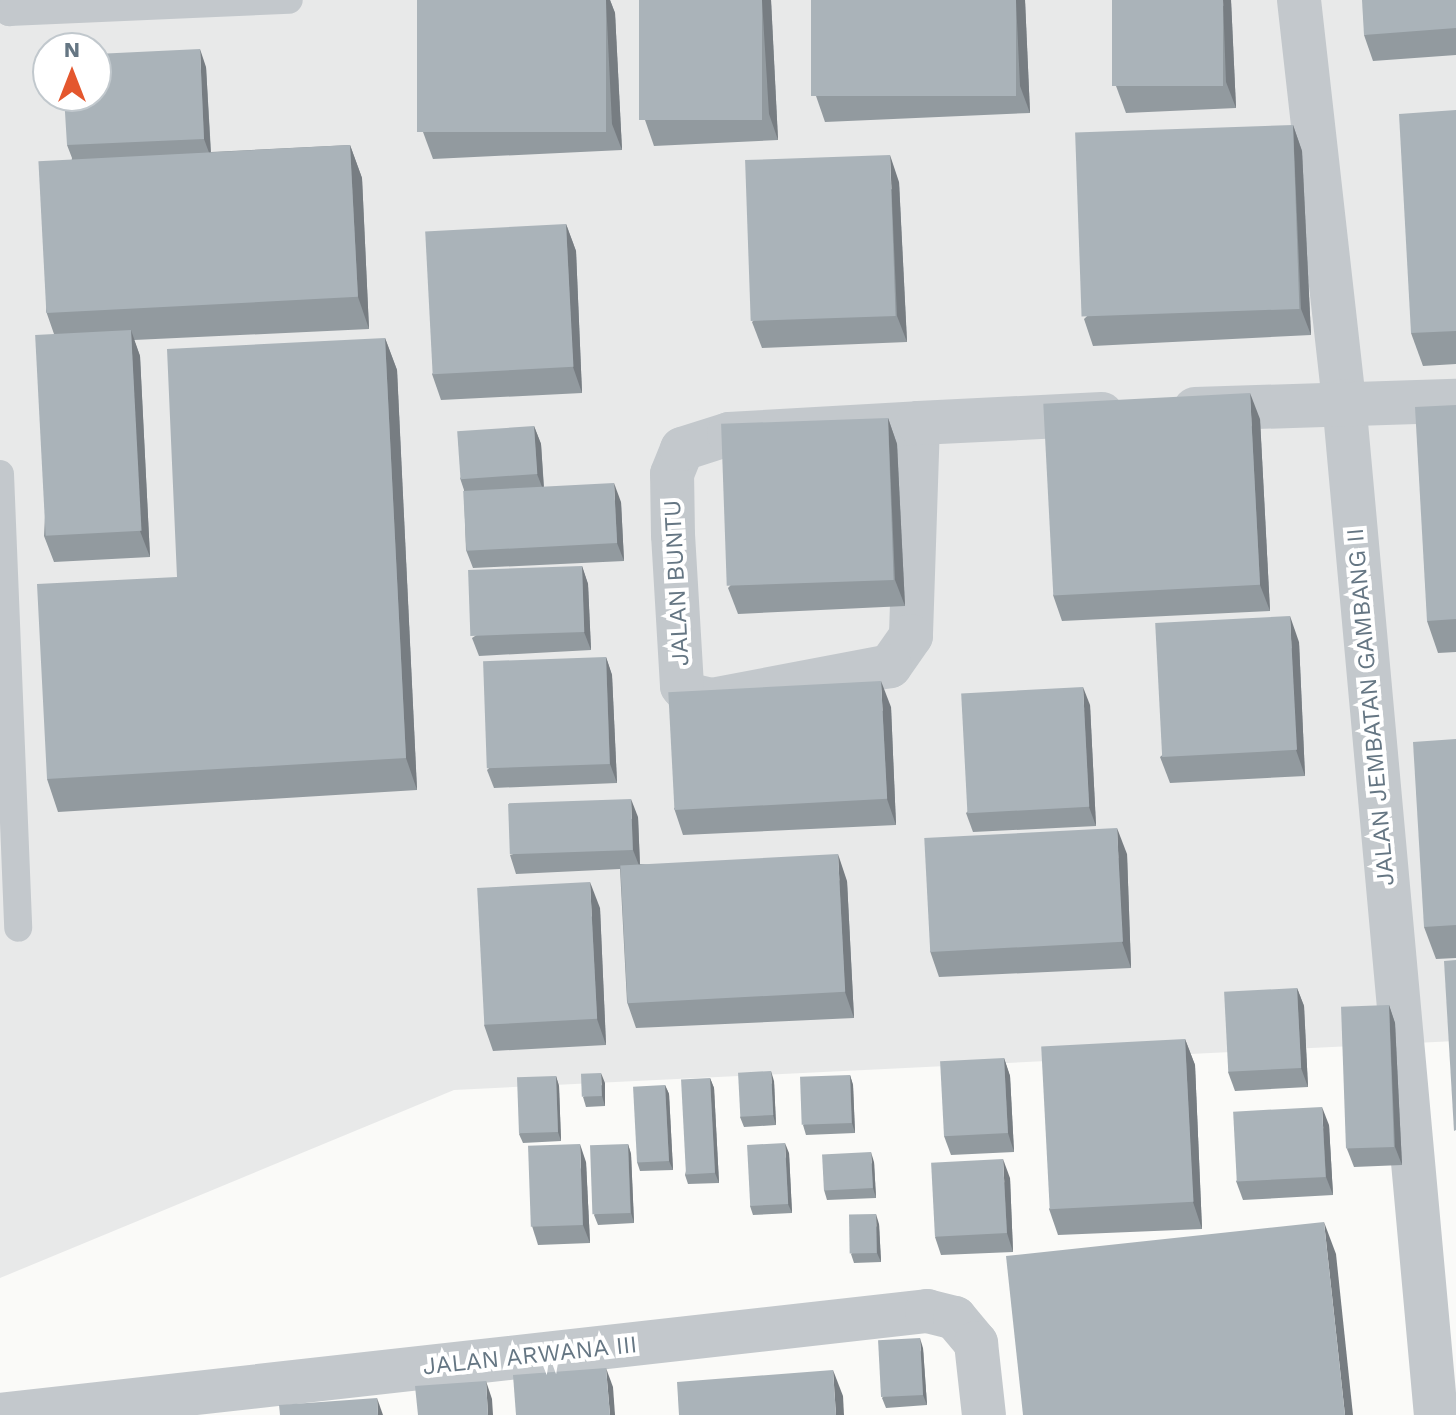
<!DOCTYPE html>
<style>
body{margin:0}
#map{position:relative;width:1456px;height:1415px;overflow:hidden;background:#fafaf8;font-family:"Work Sans",sans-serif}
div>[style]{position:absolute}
.built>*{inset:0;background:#e8e9e9}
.service>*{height:28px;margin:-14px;padding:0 14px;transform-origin:14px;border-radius:14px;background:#c3c8cc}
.minor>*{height:44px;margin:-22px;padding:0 22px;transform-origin:22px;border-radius:22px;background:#c3c8cc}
.wall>*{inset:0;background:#929a9f}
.shaded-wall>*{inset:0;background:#777d82}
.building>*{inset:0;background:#aab3b9;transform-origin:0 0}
span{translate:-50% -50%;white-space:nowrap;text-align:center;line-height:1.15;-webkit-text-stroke:8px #fff;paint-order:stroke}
.street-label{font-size:24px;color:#657683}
.north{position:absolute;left:32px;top:32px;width:80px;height:80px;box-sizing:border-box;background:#fff;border:2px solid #c1c8cd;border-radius:50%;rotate:0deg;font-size:22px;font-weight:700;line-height:32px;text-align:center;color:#657683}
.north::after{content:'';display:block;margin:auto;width:28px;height:36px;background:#e4572e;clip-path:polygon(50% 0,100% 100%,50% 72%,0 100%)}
</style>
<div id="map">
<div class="built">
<i style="clip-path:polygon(evenodd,0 0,1456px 0,1456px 1041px,454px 1090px,0 1278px,0 0,48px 48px,96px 48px,96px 96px,48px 96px,48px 48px)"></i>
</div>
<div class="service">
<i style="left:0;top:6px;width:11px;rotate:34deg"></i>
<i style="left:9px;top:12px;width:280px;rotate:-2.5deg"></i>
<i style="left:0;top:474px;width:454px;rotate:87.7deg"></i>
</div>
<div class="minor">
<i style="left:1299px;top:0;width:404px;rotate:83.6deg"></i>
<i style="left:1344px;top:401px;width:1018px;rotate:84.82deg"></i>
<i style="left:1195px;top:409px;width:261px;rotate:-1.8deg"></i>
<i style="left:918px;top:423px;width:213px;rotate:91.9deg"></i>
<i style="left:911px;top:636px;width:37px;rotate:125deg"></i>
<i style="left:890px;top:666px;width:182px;rotate:169.2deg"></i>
<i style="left:711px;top:700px;width:22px;rotate:-167deg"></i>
<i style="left:690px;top:695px;width:12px;rotate:-132deg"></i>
<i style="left:682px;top:686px;width:151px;rotate:-93.4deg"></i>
<i style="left:673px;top:535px;width:61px;rotate:-90.9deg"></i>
<i style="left:672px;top:474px;width:27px;rotate:-68deg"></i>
<i style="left:682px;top:449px;width:49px;rotate:-17.7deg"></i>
<i style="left:729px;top:434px;width:189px;rotate:-3.3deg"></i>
<i style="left:918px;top:423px;width:184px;rotate:-2.8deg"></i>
<i style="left:0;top:1415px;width:933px;rotate:-6.4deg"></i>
<i style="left:927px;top:1311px;width:29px;rotate:14deg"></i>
<i style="left:955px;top:1318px;width:33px;rotate:50deg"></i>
<i style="left:976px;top:1343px;width:72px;rotate:83.7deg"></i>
</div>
<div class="wall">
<i style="clip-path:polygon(417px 0,610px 0,615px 13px,622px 150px,433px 159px,423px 132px)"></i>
<i style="clip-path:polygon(639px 0,771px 0,778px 140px,654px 146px,645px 120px)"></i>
<i style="clip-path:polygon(811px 0,1025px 0,1030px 113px,825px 122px,816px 96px)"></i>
<i style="clip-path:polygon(1231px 0,1236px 108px,1126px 113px,1116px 86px)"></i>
<i style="clip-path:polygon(1456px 0,1456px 55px,1373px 61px,1364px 35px)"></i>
<i style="clip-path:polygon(206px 67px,211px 152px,350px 145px,362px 178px,369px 329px,134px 340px,140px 356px,150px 557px,54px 562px,44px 536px,54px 334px,46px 311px,72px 158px,67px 145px)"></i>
<i style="clip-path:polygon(1456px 110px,1456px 364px,1423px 366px,1411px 333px)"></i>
<i style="clip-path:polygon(1293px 125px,1302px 151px,1311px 335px,1093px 346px,1084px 319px)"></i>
<i style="clip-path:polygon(899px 182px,907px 342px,762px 348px,752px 322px)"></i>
<i style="clip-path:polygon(566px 224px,576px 251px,582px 393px,441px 400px,432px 374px)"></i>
<i style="clip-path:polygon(385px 338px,397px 370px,417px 790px,58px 812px,47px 779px,177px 577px)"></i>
<i style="clip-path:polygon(1456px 405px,1456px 652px,1438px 653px,1427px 621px)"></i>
<i style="clip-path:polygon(888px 418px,897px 444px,905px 606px,738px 614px,728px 588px)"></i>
<i style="clip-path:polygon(1260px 419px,1270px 611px,1062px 621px,1053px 595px)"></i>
<i style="clip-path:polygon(534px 426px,541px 444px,544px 487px,621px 502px,624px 561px,473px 568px,466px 550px,464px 490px,460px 478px)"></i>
<i style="clip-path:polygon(582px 566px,588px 584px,591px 650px,479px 656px,472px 638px)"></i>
<i style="clip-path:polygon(1299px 642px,1305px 776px,1170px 783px,1160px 757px)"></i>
<i style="clip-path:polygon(606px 657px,612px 675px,617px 783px,494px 788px,487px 770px)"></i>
<i style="clip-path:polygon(1090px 705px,1096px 826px,973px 832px,966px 813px)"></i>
<i style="clip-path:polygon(891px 707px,896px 825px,683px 835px,674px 808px)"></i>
<i style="clip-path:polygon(1456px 739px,1456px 958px,1436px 959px,1424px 927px)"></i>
<i style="clip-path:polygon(638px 817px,640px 864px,847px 881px,854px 1018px,636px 1028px,627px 1002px,620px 869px,516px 874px,510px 855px)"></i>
<i style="clip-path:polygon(1127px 854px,1131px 968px,939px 977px,930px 951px)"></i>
<i style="clip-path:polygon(600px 908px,606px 1045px,493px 1051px,484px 1025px)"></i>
<i style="clip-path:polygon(1297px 988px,1304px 1006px,1308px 1087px,1235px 1091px,1228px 1072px)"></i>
<i style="clip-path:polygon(1389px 1005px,1395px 1023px,1402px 1165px,1354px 1167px,1347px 1149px)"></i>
<i style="clip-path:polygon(1185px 1039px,1195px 1065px,1202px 1229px,1058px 1235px,1049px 1209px)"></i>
<i style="clip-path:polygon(1004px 1058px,1010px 1076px,1014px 1152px,951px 1155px,944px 1136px)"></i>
<i style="clip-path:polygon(850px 1075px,853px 1085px,855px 1133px,806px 1135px,803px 1125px)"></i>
<i style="clip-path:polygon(556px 1076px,559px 1086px,561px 1141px,523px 1143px,519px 1134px)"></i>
<i style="clip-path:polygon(710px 1078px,714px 1088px,719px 1183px,688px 1184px,685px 1175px)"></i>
<i style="clip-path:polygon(774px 1081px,776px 1125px,744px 1127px,740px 1117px)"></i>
<i style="clip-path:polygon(605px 1083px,605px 1106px,586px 1107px,583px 1097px)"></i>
<i style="clip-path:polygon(665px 1085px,669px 1094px,673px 1170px,640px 1171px,637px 1162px)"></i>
<i style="clip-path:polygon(1329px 1125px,1333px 1195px,1243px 1200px,1236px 1181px)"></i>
<i style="clip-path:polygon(628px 1144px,631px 1154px,634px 1223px,598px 1225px,594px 1215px)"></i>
<i style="clip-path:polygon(789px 1153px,792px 1213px,753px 1215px,750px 1206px)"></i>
<i style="clip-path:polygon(586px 1162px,590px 1243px,538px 1245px,532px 1226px)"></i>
<i style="clip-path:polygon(874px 1162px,876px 1198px,827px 1200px,824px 1190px)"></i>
<i style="clip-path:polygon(1010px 1178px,1013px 1252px,941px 1255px,935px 1237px)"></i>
<i style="clip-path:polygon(879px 1224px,881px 1262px,854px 1263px,851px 1254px)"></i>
<i style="clip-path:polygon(923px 1348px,927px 1405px,886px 1408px,882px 1398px)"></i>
</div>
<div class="shaded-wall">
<i style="clip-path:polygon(606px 0,610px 0,615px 13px,622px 150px,612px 124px)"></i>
<i style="clip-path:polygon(762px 0,771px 0,778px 140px,769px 114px)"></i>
<i style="clip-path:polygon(1016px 0,1025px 0,1030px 113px,1020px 86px)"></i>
<i style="clip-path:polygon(1223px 0,1231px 0,1236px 108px,1226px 82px)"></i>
<i style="clip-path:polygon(200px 49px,206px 67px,211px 158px,204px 139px)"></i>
<i style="clip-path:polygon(1293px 125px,1302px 151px,1311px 335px,1301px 309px)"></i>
<i style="clip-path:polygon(350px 145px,362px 178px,369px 329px,358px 297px)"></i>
<i style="clip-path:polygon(890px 155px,899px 182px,907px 342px,897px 316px)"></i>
<i style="clip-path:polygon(566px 224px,576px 251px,582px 393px,573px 367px)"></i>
<i style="clip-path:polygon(131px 330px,140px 356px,150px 557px,140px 531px)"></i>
<i style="clip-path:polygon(385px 338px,397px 370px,417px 790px,406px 758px)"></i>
<i style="clip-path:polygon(1250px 393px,1260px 419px,1270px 611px,1260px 585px)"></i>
<i style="clip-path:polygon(888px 418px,897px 444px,905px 606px,895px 580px)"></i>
<i style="clip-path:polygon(534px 426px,541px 444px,544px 492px,537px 474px)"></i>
<i style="clip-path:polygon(614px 483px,621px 502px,624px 561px,617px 543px)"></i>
<i style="clip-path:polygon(582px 566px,588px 584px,591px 650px,584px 632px)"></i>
<i style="clip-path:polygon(1290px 616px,1299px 642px,1305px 776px,1296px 750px)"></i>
<i style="clip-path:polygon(606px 657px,612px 675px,617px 783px,610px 764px)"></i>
<i style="clip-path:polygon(881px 681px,891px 707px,896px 825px,887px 799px)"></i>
<i style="clip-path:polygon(1083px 687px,1090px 705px,1096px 826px,1089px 807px)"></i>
<i style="clip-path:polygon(631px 799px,638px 817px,640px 868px,633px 850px)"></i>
<i style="clip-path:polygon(1117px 828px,1127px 854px,1131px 968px,1122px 942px)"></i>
<i style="clip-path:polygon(838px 854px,847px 881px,854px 1018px,845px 992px)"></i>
<i style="clip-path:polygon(590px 882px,600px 908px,606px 1045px,597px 1019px)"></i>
<i style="clip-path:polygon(1297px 988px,1304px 1006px,1308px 1087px,1301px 1068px)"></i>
<i style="clip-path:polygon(1389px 1005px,1395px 1023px,1402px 1165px,1395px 1147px)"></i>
<i style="clip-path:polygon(1185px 1039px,1195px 1065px,1202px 1229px,1193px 1202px)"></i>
<i style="clip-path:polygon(1004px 1058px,1010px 1076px,1014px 1152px,1008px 1133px)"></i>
<i style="clip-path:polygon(771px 1071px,774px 1081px,776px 1125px,773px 1115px)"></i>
<i style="clip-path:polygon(601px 1073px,605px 1083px,605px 1106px,602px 1096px)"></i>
<i style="clip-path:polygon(850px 1075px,853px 1085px,855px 1133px,852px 1123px)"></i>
<i style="clip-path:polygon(556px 1076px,559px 1086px,561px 1141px,558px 1132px)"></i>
<i style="clip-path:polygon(710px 1078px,714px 1088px,719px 1183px,715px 1173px)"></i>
<i style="clip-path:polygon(665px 1085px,669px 1094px,673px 1170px,669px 1161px)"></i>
<i style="clip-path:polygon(1322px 1107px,1329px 1125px,1333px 1195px,1326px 1177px)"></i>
<i style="clip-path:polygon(785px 1143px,789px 1153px,792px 1213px,788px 1204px)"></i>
<i style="clip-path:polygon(580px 1144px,586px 1162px,590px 1243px,583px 1225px)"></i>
<i style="clip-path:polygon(628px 1144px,631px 1154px,634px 1223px,631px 1213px)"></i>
<i style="clip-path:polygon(871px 1152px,874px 1162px,876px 1198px,873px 1188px)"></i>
<i style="clip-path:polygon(1003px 1159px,1010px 1178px,1013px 1252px,1007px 1233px)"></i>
<i style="clip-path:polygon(876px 1214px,879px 1224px,881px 1262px,877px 1253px)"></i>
<i style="clip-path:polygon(1324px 1222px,1336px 1254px,1353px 1415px,1345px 1415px)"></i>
<i style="clip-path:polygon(920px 1338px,923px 1348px,927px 1405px,923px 1395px)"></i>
<i style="clip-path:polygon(606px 1368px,613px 1387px,615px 1415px,610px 1415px)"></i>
<i style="clip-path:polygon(833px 1370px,843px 1396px,844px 1415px,836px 1415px)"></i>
<i style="clip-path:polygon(486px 1381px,492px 1399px,493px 1415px,488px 1415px)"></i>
<i style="clip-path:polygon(377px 1398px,383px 1415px,378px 1415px)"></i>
</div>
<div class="building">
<i style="left:417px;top:0;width:189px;height:132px"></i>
<i style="left:639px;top:0;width:123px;height:120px"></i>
<i style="left:811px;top:0;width:205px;height:96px"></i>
<i style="left:1112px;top:0;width:111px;height:86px"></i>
<i style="clip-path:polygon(1362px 0,1456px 0,1456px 28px,1364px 35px)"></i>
<i style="clip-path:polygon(200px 49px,204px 139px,67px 145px,64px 96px,96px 96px,96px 54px)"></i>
<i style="clip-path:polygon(1456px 110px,1456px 331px,1411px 333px,1399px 114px)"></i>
<i style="left:1293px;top:125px;width:184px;height:218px;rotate:88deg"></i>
<i style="left:350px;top:145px;width:152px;height:312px;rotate:87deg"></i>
<i style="left:890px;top:155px;width:161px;height:145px;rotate:88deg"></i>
<i style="left:566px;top:224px;width:143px;height:141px;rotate:87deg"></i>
<i style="left:131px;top:330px;width:201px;height:96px;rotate:87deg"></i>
<i style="clip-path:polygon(385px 338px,406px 758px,47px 779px,37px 584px,177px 577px,167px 349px)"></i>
<i style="left:1250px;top:393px;width:192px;height:207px;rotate:87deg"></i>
<i style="clip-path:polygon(1456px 405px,1456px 619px,1427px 621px,1415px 407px)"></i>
<i style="left:888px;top:418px;width:162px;height:167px;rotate:88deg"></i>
<i style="left:534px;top:426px;width:48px;height:77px;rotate:86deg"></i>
<i style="left:614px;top:483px;width:60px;height:151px;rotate:87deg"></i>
<i style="left:582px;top:566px;width:66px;height:114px;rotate:88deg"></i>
<i style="left:1290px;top:616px;width:134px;height:135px;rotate:87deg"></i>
<i style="left:606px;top:657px;width:107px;height:123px;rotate:88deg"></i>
<i style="left:881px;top:681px;width:118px;height:213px;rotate:87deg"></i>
<i style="left:1083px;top:687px;width:120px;height:122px;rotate:87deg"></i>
<i style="clip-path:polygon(1456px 739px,1456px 925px,1424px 927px,1413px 742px)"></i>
<i style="left:631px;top:799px;width:51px;height:123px;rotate:88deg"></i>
<i style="left:1117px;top:828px;width:114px;height:193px;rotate:87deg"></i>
<i style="left:838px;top:854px;width:138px;height:218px;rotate:87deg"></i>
<i style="left:590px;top:882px;width:137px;height:113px;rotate:87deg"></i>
<i style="clip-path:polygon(1456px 960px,1456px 1130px,1454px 1131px,1444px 961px)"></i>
<i style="left:1297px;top:988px;width:80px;height:73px;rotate:87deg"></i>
<i style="left:1389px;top:1005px;width:142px;height:48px;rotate:88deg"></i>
<i style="left:1185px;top:1039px;width:163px;height:144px;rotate:87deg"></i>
<i style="left:1004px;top:1058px;width:75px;height:64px;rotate:87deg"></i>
<i style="left:771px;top:1071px;width:44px;height:33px;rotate:87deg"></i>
<i style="left:601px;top:1073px;width:23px;height:20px;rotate:88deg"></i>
<i style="left:850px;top:1075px;width:48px;height:50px;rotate:88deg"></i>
<i style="left:556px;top:1076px;width:56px;height:39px;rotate:88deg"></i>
<i style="left:710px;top:1078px;width:95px;height:29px;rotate:87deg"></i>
<i style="left:665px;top:1085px;width:76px;height:32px;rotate:87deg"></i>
<i style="left:1322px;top:1107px;width:70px;height:89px;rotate:87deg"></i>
<i style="left:785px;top:1143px;width:61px;height:38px;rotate:87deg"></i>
<i style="left:580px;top:1144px;width:81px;height:52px;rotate:88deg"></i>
<i style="left:628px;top:1144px;width:69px;height:38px;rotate:88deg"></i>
<i style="left:871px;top:1152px;width:36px;height:49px;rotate:87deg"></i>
<i style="left:1003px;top:1159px;width:74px;height:72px;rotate:87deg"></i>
<i style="left:876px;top:1214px;width:39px;height:27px;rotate:89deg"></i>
<i style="clip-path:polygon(1324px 1222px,1345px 1415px,1023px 1415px,1006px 1256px)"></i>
<i style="left:920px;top:1338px;width:57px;height:42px;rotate:87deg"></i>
<i style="clip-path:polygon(606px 1368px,610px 1415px,516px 1415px,513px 1375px)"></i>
<i style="clip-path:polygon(833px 1370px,836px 1415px,679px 1415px,677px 1382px)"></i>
<i style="clip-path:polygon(486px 1381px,488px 1415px,418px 1415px,415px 1386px)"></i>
<i style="clip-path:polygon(377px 1398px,378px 1415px,280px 1415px,279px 1405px)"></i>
</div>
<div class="street-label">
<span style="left:677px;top:583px;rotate:-93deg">JALAN BUNTU</span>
<span style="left:1371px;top:707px;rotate:-95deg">JALAN JEMBATAN GAMBANG II</span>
<span style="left:530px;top:1356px;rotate:-6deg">JALAN ARWANA III</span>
</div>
<div class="north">N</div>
</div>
